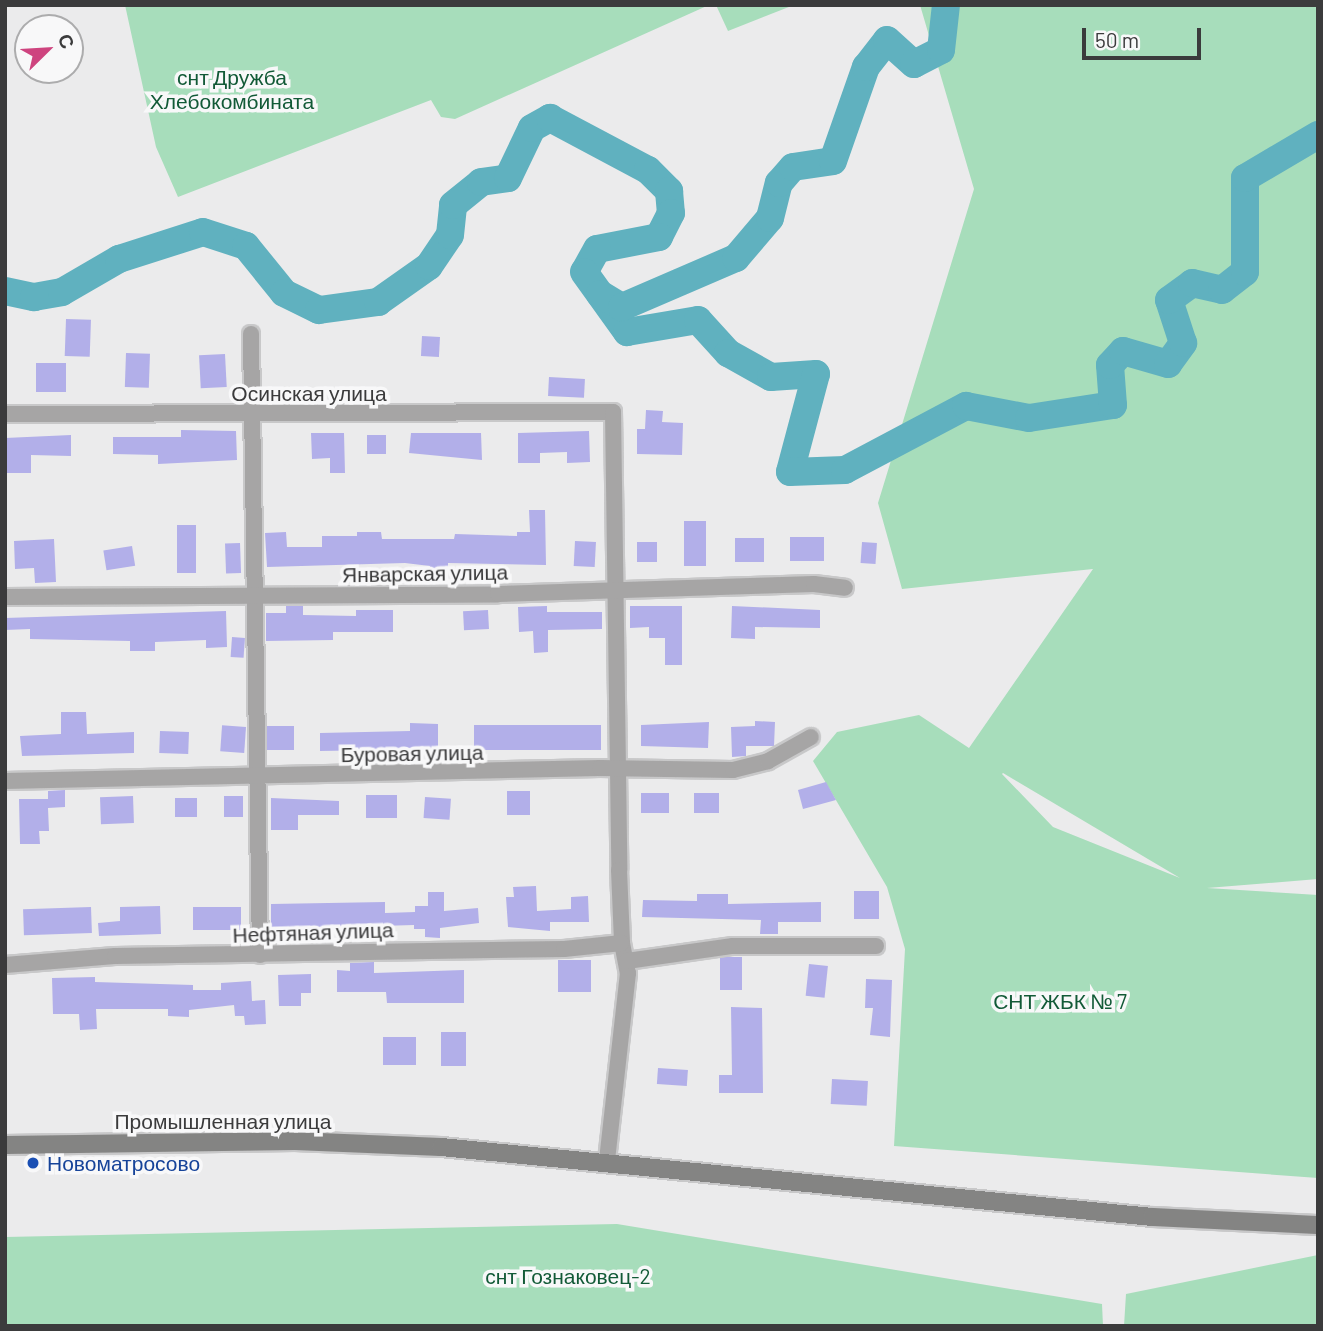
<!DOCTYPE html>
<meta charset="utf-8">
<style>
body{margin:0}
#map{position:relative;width:1323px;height:1331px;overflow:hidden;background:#ebebec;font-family:Barlow,sans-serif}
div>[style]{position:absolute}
.green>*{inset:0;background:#a7ddbb}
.river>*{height:28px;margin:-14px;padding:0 14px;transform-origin:14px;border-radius:14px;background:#60b1bf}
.building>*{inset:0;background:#b2afe9;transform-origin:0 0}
.roads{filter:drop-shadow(2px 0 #c8c8c9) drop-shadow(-2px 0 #c8c8c9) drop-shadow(0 2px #c8c8c9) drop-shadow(0 -2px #c8c8c9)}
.street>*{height:16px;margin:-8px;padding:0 8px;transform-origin:8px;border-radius:8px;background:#a6a5a5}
.secondary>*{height:18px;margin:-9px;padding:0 9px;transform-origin:9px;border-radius:9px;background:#848483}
.dots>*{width:19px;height:19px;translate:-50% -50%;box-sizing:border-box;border:4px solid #f8f8f9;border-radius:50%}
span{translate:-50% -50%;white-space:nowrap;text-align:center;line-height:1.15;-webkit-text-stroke:7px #f8f8f9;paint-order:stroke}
.park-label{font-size:21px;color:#125a37}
.street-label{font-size:21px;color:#3b3b3c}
.transit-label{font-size:21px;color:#164399}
.left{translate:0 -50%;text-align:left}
.frame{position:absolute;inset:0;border:7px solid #3b3b3c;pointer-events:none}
.north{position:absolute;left:14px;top:14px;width:70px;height:70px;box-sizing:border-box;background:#f8f8f9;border:2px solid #acacad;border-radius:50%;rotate:66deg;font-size:19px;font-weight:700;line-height:28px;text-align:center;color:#3b3b3c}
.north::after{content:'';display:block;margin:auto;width:24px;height:32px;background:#ce447f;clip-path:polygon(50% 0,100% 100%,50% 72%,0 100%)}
.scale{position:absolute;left:1082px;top:28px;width:119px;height:32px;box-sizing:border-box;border:4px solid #3b3b3c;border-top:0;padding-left:9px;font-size:21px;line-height:24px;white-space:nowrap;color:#3b3b3c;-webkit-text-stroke:5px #f8f8f9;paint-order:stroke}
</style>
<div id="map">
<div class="green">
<i style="clip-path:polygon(125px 5px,709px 5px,455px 119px,441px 117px,431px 100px,178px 197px,156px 147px)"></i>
<i style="clip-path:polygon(716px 5px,794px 5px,728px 31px)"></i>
<i style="clip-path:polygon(evenodd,920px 5px,1318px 5px,1318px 879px,1207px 888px,1318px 895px,1318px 1178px,894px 1146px,905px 949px,887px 887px,813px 761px,837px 732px,919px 715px,969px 748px,1093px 569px,902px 589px,878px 503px,974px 189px,920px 5px,1002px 774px,1003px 773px,1180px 878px,1053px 827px,1002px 774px)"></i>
<i style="clip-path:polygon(617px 1224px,1102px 1304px,1103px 1326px,5px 1326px,5px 1237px)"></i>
<i style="clip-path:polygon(1318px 1255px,1318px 1326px,1124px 1326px,1126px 1294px)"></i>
</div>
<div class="river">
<i style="left:5px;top:291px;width:30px;rotate:12deg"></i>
<i style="left:34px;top:297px;width:28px;rotate:-10deg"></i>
<i style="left:62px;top:292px;width:66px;rotate:-30.1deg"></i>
<i style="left:119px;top:259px;width:88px;rotate:-17.8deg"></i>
<i style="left:203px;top:232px;width:45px;rotate:18deg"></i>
<i style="left:246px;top:246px;width:60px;rotate:51deg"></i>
<i style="left:284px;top:293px;width:39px;rotate:26deg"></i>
<i style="left:319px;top:310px;width:60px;rotate:-7.7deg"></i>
<i style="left:378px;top:302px;width:62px;rotate:-35.2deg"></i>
<i style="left:429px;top:266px;width:37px;rotate:-56deg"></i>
<i style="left:450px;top:235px;width:30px;rotate:-84deg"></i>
<i style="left:453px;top:205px;width:36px;rotate:-39deg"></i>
<i style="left:481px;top:182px;width:27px;rotate:-8deg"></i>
<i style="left:508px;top:178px;width:55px;rotate:-64.4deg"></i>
<i style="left:532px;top:128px;width:21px;rotate:-29deg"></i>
<i style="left:550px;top:118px;width:111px;rotate:28deg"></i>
<i style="left:648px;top:170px;width:30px;rotate:45deg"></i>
<i style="left:669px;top:191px;width:22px;rotate:85deg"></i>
<i style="left:671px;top:213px;width:27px;rotate:117deg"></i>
<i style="left:659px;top:237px;width:63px;rotate:169deg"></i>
<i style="left:597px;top:249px;width:26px;rotate:119deg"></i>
<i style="left:584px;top:272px;width:74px;rotate:54.4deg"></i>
<i style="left:627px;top:332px;width:72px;rotate:-9.6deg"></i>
<i style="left:698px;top:320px;width:45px;rotate:47.7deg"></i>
<i style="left:728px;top:353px;width:49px;rotate:29.2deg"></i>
<i style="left:771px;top:377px;width:45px;rotate:-3.8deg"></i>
<i style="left:816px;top:374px;width:101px;rotate:104.9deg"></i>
<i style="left:790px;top:472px;width:55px;rotate:-2.1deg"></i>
<i style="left:845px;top:470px;width:137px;rotate:-27.9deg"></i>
<i style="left:966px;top:406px;width:64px;rotate:10.8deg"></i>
<i style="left:1029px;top:418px;width:85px;rotate:-8.8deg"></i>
<i style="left:1113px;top:405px;width:40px;rotate:-94.3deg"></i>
<i style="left:1110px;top:365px;width:19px;rotate:-47deg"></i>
<i style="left:1123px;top:351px;width:47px;rotate:16.1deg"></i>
<i style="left:1168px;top:364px;width:26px;rotate:-54deg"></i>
<i style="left:1183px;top:343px;width:45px;rotate:-108deg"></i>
<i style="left:1169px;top:300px;width:29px;rotate:-36deg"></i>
<i style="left:1192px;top:283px;width:31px;rotate:13deg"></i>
<i style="left:1222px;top:290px;width:29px;rotate:-38deg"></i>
<i style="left:1245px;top:272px;width:94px;rotate:-90deg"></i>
<i style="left:1245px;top:178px;width:85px;rotate:-30.5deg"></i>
<i style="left:600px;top:294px;width:26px;rotate:31deg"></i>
<i style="left:622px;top:307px;width:124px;rotate:-23.3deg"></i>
<i style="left:736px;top:258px;width:52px;rotate:-49.6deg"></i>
<i style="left:770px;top:218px;width:36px;rotate:-76deg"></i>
<i style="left:779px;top:183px;width:21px;rotate:-49deg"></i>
<i style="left:793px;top:167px;width:40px;rotate:-8.5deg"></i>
<i style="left:833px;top:161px;width:100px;rotate:-70.7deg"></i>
<i style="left:866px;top:67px;width:34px;rotate:-52deg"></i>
<i style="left:887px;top:40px;width:36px;rotate:42deg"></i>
<i style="left:914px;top:64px;width:30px;rotate:-27deg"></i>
<i style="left:941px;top:50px;width:45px;rotate:-83.7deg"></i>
</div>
<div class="building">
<i style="left:66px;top:319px;width:25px;height:37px;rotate:2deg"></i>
<i style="left:422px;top:336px;width:18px;height:20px;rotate:3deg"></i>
<i style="left:126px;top:353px;width:24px;height:34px;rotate:2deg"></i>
<i style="left:225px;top:354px;width:33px;height:26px;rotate:87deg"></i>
<i style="left:36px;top:363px;width:30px;height:29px"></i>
<i style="left:549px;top:377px;width:36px;height:19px;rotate:3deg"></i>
<i style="clip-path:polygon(646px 410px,663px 411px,662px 422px,683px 423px,682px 455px,637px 454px,637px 429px,645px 429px)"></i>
<i style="clip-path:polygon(181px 430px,236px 431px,237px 460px,158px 464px,158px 455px,113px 454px,113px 437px,181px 437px)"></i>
<i style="clip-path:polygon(589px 431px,590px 462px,567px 463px,567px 452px,540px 453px,540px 463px,518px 463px,518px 433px)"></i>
<i style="clip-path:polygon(311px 433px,344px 433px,345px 473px,330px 473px,330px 458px,312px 459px)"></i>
<i style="clip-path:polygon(411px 433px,481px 433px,482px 460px,409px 453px)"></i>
<i style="clip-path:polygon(71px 435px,71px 456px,31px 455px,31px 473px,5px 473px,5px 438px)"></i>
<i style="left:367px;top:435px;width:19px;height:19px"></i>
<i style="clip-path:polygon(529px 510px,545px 510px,546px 565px,448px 563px,448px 573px,430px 573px,430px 566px,405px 563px,267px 567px,265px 533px,286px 532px,287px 547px,322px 547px,322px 536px,357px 536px,357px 532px,381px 532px,382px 539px,454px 539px,455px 534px,517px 536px,517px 532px,530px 532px)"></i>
<i style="left:684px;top:521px;width:22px;height:45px"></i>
<i style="left:177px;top:525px;width:19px;height:48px"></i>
<i style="left:790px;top:537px;width:34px;height:24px"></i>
<i style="left:735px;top:538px;width:29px;height:24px"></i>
<i style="clip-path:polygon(54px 539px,56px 582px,35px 583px,34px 568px,15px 569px,14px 541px)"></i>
<i style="left:575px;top:541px;width:21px;height:25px;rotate:3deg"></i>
<i style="left:637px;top:542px;width:20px;height:20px"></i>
<i style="left:862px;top:542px;width:15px;height:21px;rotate:4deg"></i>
<i style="left:240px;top:543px;width:30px;height:15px;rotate:88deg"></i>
<i style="left:132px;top:546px;width:20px;height:29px;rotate:81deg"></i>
<i style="clip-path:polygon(286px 606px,303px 606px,303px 615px,356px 616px,356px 610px,393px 610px,393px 632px,333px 632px,333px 640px,266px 641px,266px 613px,286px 613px)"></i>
<i style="clip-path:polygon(547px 606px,547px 612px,602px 612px,602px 629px,548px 630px,548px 652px,534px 653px,533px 631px,519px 632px,518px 607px)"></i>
<i style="clip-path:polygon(630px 606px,682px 606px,682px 665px,665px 665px,665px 638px,649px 638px,649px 627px,630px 628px)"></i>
<i style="clip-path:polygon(732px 606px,820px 610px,820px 628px,755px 627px,755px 639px,731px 638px)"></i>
<i style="left:488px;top:610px;width:19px;height:25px;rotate:87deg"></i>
<i style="clip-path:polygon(226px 611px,227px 647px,206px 648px,206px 640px,155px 642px,155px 651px,130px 651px,130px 641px,30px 639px,30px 629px,5px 630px,5px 618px)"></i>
<i style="left:232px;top:637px;width:13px;height:20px;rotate:4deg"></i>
<i style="clip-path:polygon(61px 712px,86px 712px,87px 734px,134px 732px,134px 753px,22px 756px,20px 736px,61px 734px)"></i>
<i style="clip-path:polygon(755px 721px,775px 722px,774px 746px,746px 746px,746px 756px,732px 757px,731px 727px,755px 726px)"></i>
<i style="clip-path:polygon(709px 722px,708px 748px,641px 746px,641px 725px)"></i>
<i style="clip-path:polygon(410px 723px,438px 724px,438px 749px,320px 751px,320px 733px,410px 731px)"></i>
<i style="left:474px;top:725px;width:127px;height:25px"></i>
<i style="left:267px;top:726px;width:27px;height:24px"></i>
<i style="left:246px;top:727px;width:26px;height:24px;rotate:94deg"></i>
<i style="left:160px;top:731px;width:29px;height:22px;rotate:2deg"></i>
<i style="clip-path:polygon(826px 782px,836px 800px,803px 809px,798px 790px)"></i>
<i style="clip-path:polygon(65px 790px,65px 807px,48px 808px,49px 831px,39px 831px,40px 844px,20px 844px,19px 799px,48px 799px,48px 791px)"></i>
<i style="left:507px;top:791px;width:23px;height:24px"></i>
<i style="left:641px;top:793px;width:28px;height:20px"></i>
<i style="left:694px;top:793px;width:25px;height:20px"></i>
<i style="left:397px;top:795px;width:23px;height:31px;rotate:90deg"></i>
<i style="left:133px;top:796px;width:27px;height:33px;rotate:88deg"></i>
<i style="left:224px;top:796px;width:19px;height:21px"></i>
<i style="left:425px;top:797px;width:26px;height:21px;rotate:4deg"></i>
<i style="left:175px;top:798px;width:22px;height:19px"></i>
<i style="clip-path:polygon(271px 798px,339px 801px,339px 815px,298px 815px,298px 830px,271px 830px)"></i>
<i style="clip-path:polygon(536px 886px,537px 911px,571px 909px,571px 897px,588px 896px,589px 922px,550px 922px,550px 931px,508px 927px,506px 897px,514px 897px,513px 887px)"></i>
<i style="left:854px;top:891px;width:25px;height:28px"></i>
<i style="clip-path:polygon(428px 892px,444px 892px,444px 911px,478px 908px,479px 923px,440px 928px,440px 938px,425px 937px,425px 929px,414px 929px,414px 925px,310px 928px,310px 939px,294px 939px,295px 927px,271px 927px,271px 904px,385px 902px,385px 913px,415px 912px,415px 906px,428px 906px)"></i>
<i style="clip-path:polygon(697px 894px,728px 894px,728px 904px,821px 902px,821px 922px,778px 922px,778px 934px,760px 934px,761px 920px,642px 917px,643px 900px,697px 901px)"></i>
<i style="clip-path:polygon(160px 906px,161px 934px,99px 936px,98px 923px,120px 921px,120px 907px)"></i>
<i style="left:91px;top:907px;width:26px;height:68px;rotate:88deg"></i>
<i style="left:241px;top:907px;width:23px;height:48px;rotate:90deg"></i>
<i style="left:742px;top:957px;width:33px;height:22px;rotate:90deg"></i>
<i style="left:558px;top:960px;width:33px;height:32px"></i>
<i style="clip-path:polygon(374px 962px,374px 973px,464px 970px,464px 1003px,387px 1003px,386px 992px,337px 992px,337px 970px,350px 971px,350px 963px)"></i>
<i style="left:809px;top:964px;width:19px;height:32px;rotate:6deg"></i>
<i style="clip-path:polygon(311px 974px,311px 993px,301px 993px,301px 1006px,279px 1006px,278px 975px)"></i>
<i style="clip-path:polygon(95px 977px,95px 982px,193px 985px,193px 990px,221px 990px,221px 983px,251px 981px,252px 1001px,265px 1000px,266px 1024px,245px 1025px,244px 1016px,235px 1016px,234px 1005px,189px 1010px,189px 1017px,168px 1016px,168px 1009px,96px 1009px,97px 1029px,80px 1030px,79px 1014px,53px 1014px,52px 978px)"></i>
<i style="clip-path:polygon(866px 979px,892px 980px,890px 1037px,870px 1035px,873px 1008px,865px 1008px)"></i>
<i style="clip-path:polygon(731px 1007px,762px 1008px,763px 1093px,719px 1093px,719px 1075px,732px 1075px)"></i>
<i style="left:441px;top:1032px;width:25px;height:34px"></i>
<i style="left:383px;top:1037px;width:33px;height:28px"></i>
<i style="left:658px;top:1068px;width:30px;height:16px;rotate:4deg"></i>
<i style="left:832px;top:1079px;width:36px;height:25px;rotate:3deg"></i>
</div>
<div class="roads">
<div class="street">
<i style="left:251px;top:334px;width:621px;rotate:89.17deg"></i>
<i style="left:5px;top:414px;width:608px;rotate:-0.19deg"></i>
<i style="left:613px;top:412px;width:458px;rotate:89.2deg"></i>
<i style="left:619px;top:870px;width:73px;rotate:87.6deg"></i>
<i style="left:622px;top:943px;width:31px;rotate:79deg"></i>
<i style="left:628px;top:973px;width:189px;rotate:96.4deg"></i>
<i style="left:5px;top:597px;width:493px;rotate:-0.3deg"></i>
<i style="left:498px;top:594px;width:316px;rotate:-1.8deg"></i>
<i style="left:814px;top:584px;width:31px;rotate:7deg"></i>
<i style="left:5px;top:781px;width:595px;rotate:-1.25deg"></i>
<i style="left:600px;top:768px;width:133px;rotate:0.9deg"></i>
<i style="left:733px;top:770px;width:36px;rotate:-14deg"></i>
<i style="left:768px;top:761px;width:49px;rotate:-29.2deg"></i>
<i style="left:627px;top:961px;width:107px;rotate:-8.1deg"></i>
<i style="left:733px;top:946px;width:143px"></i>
<i style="left:5px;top:965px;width:110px;rotate:-4.7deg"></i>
<i style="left:115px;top:956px;width:449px;rotate:-0.9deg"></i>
<i style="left:564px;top:949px;width:58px;rotate:-5.9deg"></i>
</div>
<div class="secondary">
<i style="left:5px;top:1145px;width:290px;rotate:-0.8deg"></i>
<i style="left:295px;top:1141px;width:146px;rotate:2.4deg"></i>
<i style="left:441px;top:1147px;width:714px;rotate:5.62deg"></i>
<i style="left:1152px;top:1217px;width:166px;rotate:2.8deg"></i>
</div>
</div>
<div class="dots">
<i style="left:33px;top:1163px;background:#1a4fb4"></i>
</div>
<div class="park-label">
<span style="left:232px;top:89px">снт Дружба<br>Хлебокомбината</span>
<span style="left:1060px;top:1001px">СНТ ЖБК № 7</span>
<span style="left:568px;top:1276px">снт Гознаковец-2</span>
</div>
<div class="street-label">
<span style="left:309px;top:393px">Осинская улица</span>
<span style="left:425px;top:573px;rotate:-1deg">Январская улица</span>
<span style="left:412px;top:753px;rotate:-1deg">Буровая улица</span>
<span style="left:313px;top:932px;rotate:-2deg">Нефтяная улица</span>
<span style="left:223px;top:1121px">Промышленная улица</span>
</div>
<div class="transit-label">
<span class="left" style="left:47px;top:1163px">Новоматросово</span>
</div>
<div class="frame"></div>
<div class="north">С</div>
<div class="scale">50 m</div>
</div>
